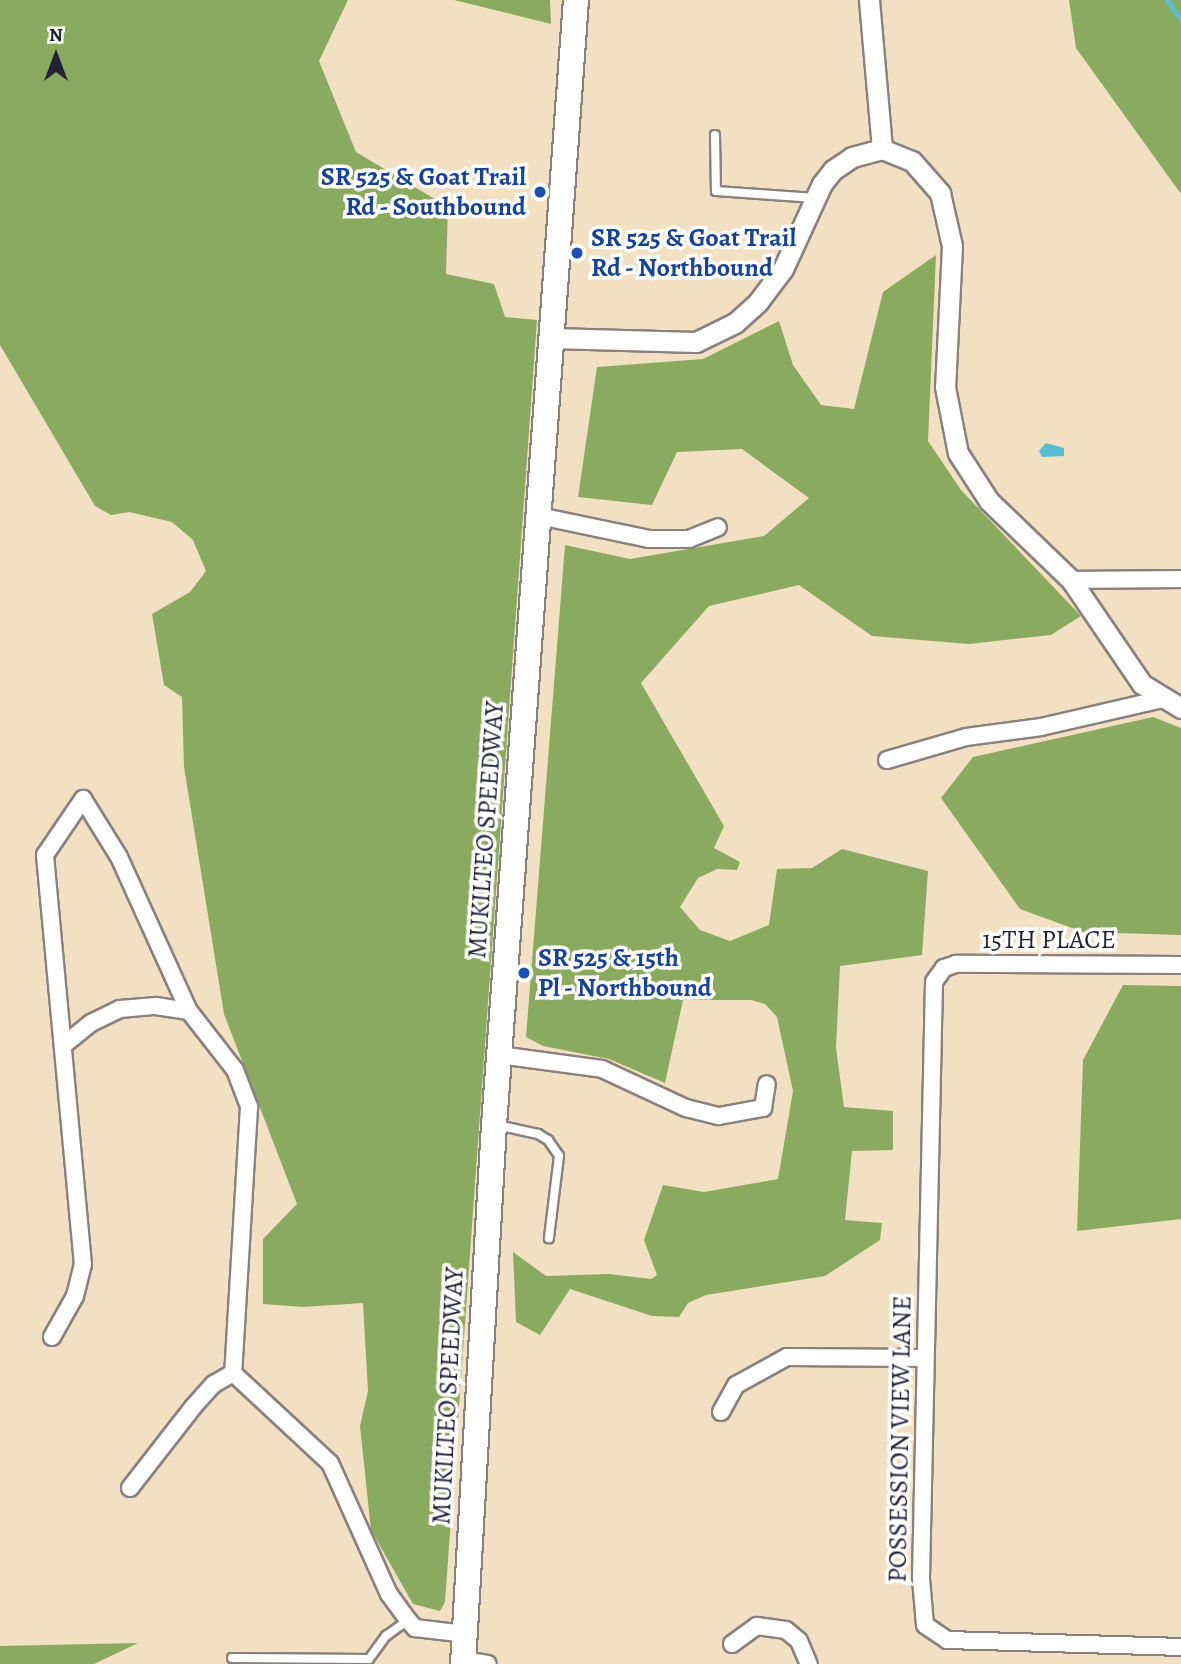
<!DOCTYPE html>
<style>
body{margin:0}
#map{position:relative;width:1181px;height:1664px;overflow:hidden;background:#f2e0c3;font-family:Alegreya,serif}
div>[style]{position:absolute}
.forest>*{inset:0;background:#8aab5f}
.water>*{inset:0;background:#56c0d2}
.stream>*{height:5px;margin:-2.5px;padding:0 2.5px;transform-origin:2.5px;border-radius:2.5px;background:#56c0d2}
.roads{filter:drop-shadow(2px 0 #8a817f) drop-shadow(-2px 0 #8a817f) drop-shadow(0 2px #8a817f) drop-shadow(0 -2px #8a817f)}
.service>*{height:8px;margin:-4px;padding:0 4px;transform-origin:4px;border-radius:4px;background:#fff}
.minor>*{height:16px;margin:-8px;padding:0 8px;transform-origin:8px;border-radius:8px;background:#fff}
.tertiary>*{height:19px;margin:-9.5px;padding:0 9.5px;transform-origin:9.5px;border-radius:9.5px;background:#fff}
.primary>*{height:24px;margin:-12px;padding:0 12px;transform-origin:12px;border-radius:12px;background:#fff}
.dots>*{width:19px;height:19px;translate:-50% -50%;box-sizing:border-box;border:4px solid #fff;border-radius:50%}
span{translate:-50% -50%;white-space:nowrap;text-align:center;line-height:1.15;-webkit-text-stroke:7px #fff;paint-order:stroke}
.transit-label{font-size:26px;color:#164399;font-weight:700}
.right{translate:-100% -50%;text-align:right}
.left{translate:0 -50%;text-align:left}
.street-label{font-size:26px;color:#22223b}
.north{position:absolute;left:21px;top:21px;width:70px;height:70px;-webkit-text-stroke:5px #fff;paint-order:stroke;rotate:0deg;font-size:19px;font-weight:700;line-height:28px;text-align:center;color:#22223b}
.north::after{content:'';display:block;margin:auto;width:24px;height:32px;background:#22223b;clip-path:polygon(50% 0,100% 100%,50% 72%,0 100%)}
</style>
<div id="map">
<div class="forest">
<i style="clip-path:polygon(0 0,348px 0,319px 61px,356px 152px,448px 207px,446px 274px,494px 284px,505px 317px,537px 320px,445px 1602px,440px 1611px,413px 1604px,371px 1530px,360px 1426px,368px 1391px,363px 1303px,303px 1307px,263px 1304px,263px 1239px,297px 1204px,224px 1014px,184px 767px,182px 697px,164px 685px,152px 614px,190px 592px,206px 571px,193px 540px,172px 522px,129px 512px,111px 515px,95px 506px,0 345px)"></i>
<i style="clip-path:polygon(454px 0,550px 0,551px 24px)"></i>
<i style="clip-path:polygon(1069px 0,1181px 0,1181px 194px,1076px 48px)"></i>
<i style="clip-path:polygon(936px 255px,928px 441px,961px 490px,1081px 616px,1051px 635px,969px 644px,872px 636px,799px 585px,709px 606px,641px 683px,724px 826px,714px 848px,740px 862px,737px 870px,717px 869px,698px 878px,680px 907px,700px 930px,730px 941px,769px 925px,777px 869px,812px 868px,842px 849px,928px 871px,922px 955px,840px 966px,836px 1048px,844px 1107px,893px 1111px,893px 1150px,852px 1151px,845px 1220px,882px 1223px,880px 1240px,825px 1276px,706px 1295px,688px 1303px,679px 1317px,652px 1316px,570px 1289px,540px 1335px,516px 1322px,513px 1252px,546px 1276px,609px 1274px,651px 1279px,657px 1275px,644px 1240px,663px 1185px,704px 1192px,778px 1179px,793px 1091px,777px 1017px,765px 1004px,751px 1000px,683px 1000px,665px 1083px,609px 1059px,543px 1046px,526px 1037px,565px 545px,630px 559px,764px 536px,809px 498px,742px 449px,677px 452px,652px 505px,578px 497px,597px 367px,703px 359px,779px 321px,793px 365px,821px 405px,854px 409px,883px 292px)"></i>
<i style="clip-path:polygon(1153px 717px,1181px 728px,1181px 935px,1083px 932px,1020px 909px,941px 798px,973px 757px)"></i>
<i style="clip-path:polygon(1123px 985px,1181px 986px,1181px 1219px,1077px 1231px,1083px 1060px)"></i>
<i style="clip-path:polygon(138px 1643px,94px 1664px,0 1664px,0 1646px)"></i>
</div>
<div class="water">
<i style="clip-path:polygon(1046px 443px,1064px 448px,1064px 456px,1042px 457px,1039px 451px)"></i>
</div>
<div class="stream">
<i style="left:1167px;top:0;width:24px;rotate:55deg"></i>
</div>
<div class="roads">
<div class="service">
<i style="left:715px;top:135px;width:56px;rotate:89deg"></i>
<i style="left:716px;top:191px;width:99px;rotate:4deg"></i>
<i style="left:497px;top:1125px;width:42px;rotate:12.4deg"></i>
<i style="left:538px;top:1134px;width:12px;rotate:31deg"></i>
<i style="left:548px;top:1140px;width:19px;rotate:55deg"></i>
<i style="left:559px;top:1156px;width:83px;rotate:97deg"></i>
<i style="left:232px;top:1658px;width:137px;rotate:0.4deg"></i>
<i style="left:369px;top:1659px;width:29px;rotate:-54deg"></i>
<i style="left:386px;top:1636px;width:27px;rotate:-36deg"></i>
</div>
<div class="minor">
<i style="left:539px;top:516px;width:112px;rotate:11.8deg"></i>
<i style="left:649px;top:539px;width:40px"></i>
<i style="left:689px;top:539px;width:31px;rotate:-22deg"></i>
<i style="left:1071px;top:580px;width:110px;rotate:-0.5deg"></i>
<i style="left:887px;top:760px;width:82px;rotate:-16.2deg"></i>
<i style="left:966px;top:737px;width:76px;rotate:-7.6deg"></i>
<i style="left:1041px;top:727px;width:124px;rotate:-13deg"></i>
<i style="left:1181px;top:965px;width:225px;rotate:-179.7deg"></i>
<i style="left:956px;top:964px;width:13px;rotate:162deg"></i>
<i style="left:944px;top:968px;width:17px;rotate:126deg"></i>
<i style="left:934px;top:982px;width:597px;rotate:91.25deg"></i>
<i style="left:921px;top:1579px;width:46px;rotate:85deg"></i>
<i style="left:925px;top:1625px;width:27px;rotate:34deg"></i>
<i style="left:947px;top:1640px;width:234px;rotate:1.7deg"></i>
<i style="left:65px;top:1044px;width:33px;rotate:-39deg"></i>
<i style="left:91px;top:1023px;width:32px;rotate:-26deg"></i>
<i style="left:120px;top:1009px;width:36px;rotate:-5deg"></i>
<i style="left:156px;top:1006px;width:33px;rotate:9deg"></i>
<i style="left:499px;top:1055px;width:104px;rotate:7.7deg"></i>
<i style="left:602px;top:1069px;width:93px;rotate:24.9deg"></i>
<i style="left:686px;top:1108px;width:34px;rotate:14deg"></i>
<i style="left:719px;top:1116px;width:45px;rotate:-10.3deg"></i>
<i style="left:763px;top:1108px;width:24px;rotate:-81deg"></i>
<i style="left:52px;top:1337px;width:47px;rotate:-60.7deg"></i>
<i style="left:75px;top:1296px;width:32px;rotate:-76deg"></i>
<i style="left:83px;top:1265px;width:412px;rotate:-95.3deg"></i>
<i style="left:45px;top:855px;width:68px;rotate:-55.8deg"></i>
<i style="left:83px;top:799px;width:68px;rotate:58.2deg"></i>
<i style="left:119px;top:857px;width:169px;rotate:65.6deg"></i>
<i style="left:189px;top:1011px;width:75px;rotate:52.1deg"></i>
<i style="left:235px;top:1070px;width:40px;rotate:69deg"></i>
<i style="left:249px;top:1107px;width:266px;rotate:93.4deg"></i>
<i style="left:233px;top:1373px;width:132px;rotate:42.9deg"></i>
<i style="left:330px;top:1463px;width:144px;rotate:65.8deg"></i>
<i style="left:389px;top:1594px;width:32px;rotate:54deg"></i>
<i style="left:408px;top:1620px;width:11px;rotate:49deg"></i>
<i style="left:415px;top:1628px;width:50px;rotate:6.8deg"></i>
<i style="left:721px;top:1412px;width:31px;rotate:-61deg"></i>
<i style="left:736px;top:1385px;width:58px;rotate:-28.8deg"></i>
<i style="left:787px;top:1357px;width:137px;rotate:0.4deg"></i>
<i style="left:130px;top:1488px;width:103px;rotate:-52.1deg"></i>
<i style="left:193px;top:1407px;width:31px;rotate:-48deg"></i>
<i style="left:214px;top:1384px;width:22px;rotate:-30deg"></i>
<i style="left:732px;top:1644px;width:31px;rotate:-36deg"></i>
<i style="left:757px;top:1626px;width:29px;rotate:8deg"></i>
<i style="left:786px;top:1630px;width:17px;rotate:40deg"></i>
<i style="left:799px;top:1641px;width:25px;rotate:67deg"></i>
<i style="left:463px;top:1660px;width:25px;rotate:9deg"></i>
</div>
<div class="tertiary">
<i style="left:869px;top:0;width:150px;rotate:85deg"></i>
<i style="left:552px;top:338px;width:144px;rotate:1.6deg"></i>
<i style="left:696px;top:342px;width:43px;rotate:-26deg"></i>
<i style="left:735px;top:323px;width:31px;rotate:-42deg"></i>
<i style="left:758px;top:302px;width:41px;rotate:-52.9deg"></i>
<i style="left:783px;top:269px;width:94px;rotate:-65.4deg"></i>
<i style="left:822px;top:184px;width:18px;rotate:-52deg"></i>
<i style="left:833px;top:170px;width:23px;rotate:-34deg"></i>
<i style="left:852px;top:157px;width:31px;rotate:-15deg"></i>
<i style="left:882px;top:149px;width:32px;rotate:22deg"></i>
<i style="left:912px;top:161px;width:43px;rotate:48.8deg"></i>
<i style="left:940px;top:193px;width:54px;rotate:77.2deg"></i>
<i style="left:952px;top:246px;width:141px;rotate:92.8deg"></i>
<i style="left:945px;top:387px;width:67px;rotate:78.9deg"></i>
<i style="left:958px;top:453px;width:57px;rotate:57.1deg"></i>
<i style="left:989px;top:501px;width:114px;rotate:43.9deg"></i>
<i style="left:1071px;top:580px;width:126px;rotate:55.7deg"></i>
<i style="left:1142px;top:684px;width:46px;rotate:31.6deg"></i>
</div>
<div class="primary">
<i style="left:463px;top:1664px;width:540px;rotate:-86.71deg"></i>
<i style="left:494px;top:1125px;width:1128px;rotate:-85.83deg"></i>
</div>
</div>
<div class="dots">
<i style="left:540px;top:192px;background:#1a4fb4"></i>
<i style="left:577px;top:253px;background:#1a4fb4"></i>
<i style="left:524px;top:973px;background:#1a4fb4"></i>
</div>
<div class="transit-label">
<span class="right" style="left:526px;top:192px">SR 525 &amp; Goat Trail<br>Rd - Southbound</span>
<span class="left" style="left:591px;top:253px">SR 525 &amp; Goat Trail<br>Rd - Northbound</span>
<span class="left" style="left:538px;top:973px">SR 525 &amp; 15th<br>Pl - Northbound</span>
</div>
<div class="street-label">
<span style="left:486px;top:830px;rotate:-86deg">MUKILTEO SPEEDWAY</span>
<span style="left:1049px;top:940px">15TH PLACE</span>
<span style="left:448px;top:1396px;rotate:-87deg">MUKILTEO SPEEDWAY</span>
<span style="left:900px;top:1439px;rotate:-89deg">POSSESSION VIEW LANE</span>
</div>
<div class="north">N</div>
</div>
